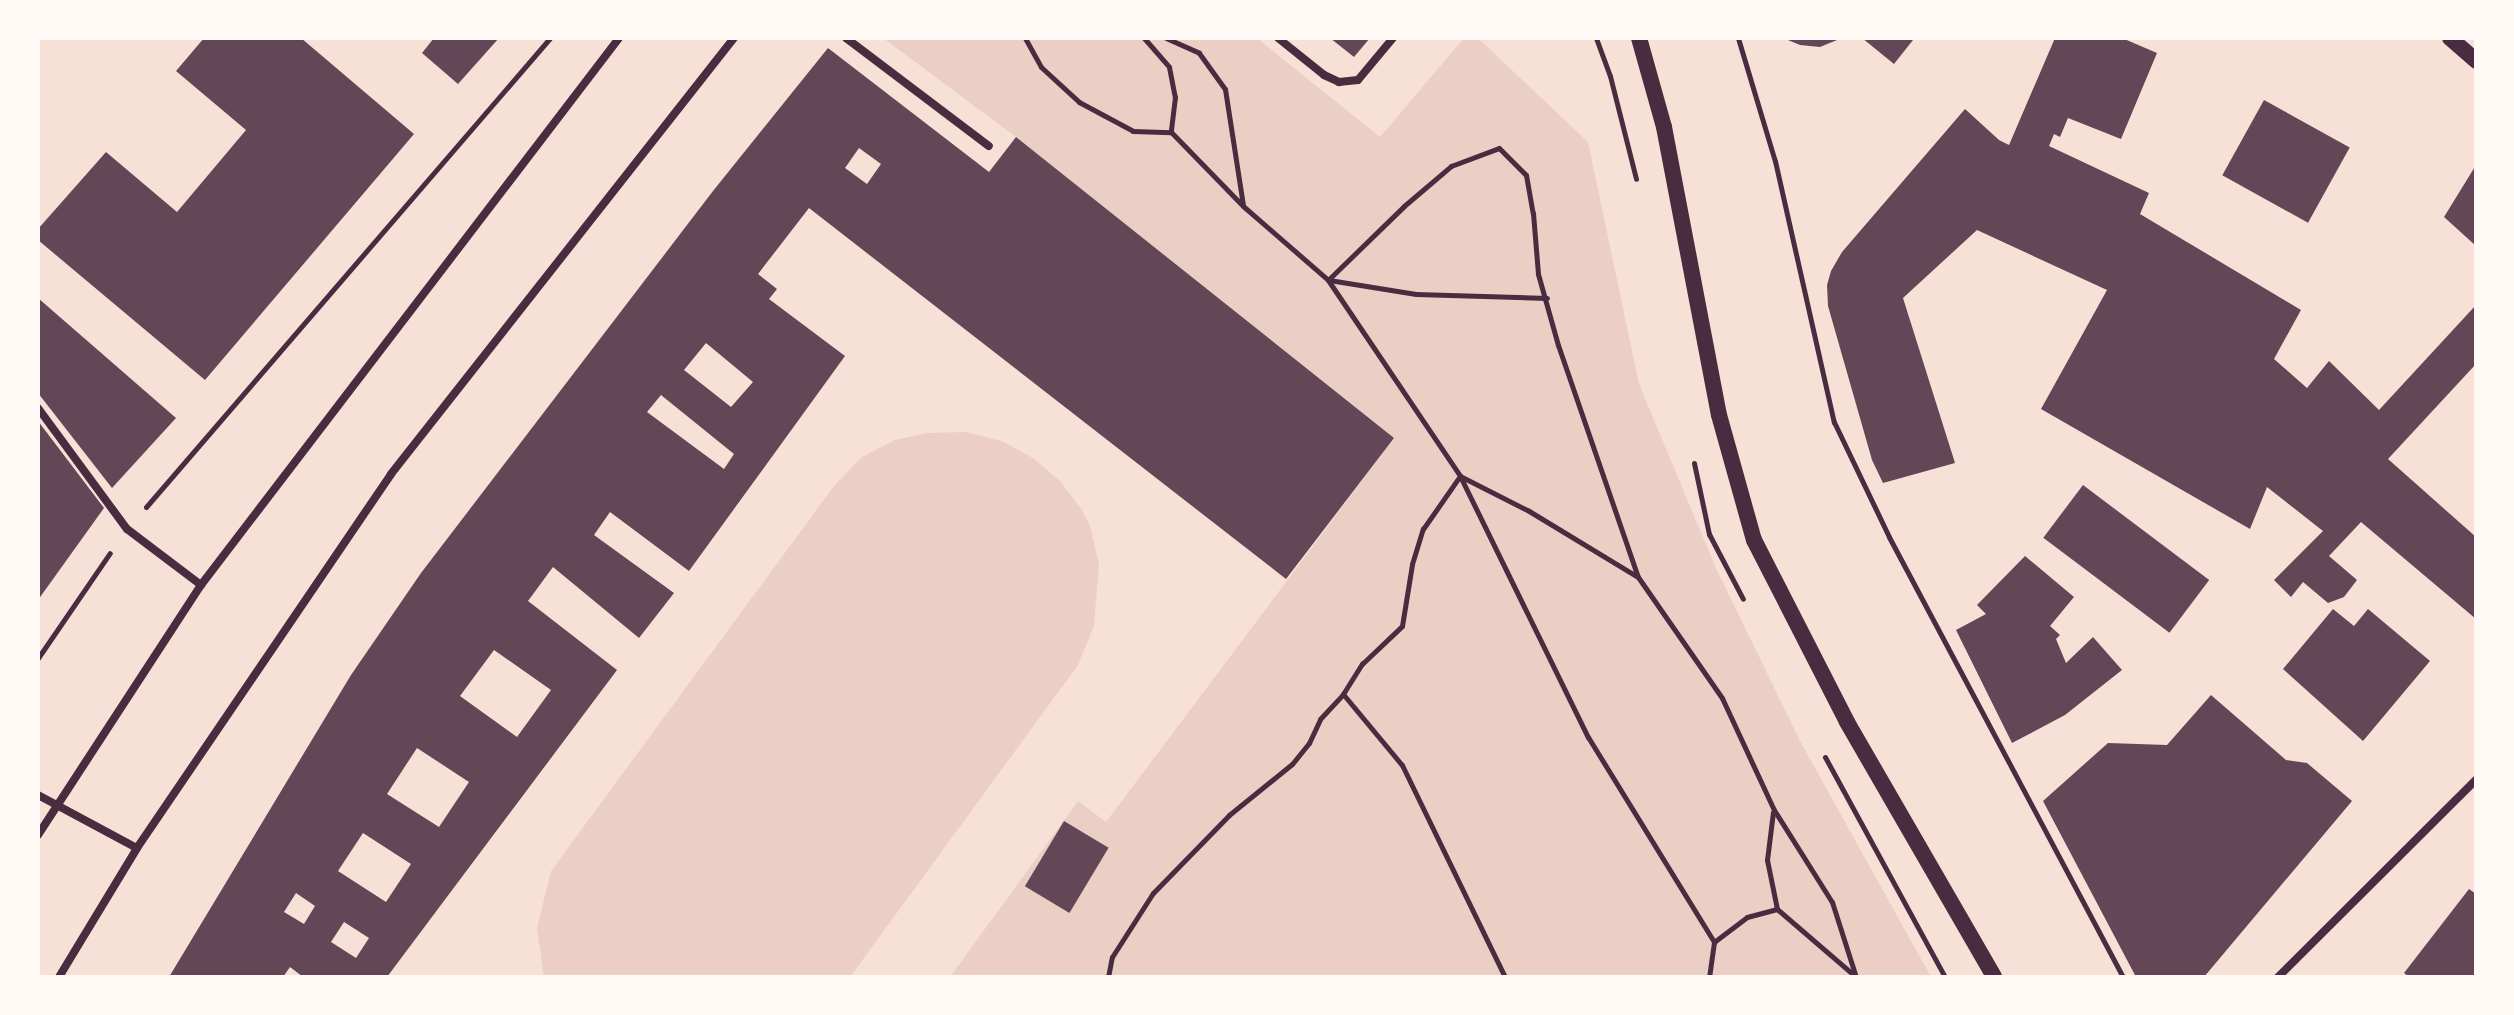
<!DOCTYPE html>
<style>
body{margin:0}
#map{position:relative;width:2514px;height:1015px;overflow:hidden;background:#f7e1d7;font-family:"Fira Sans",sans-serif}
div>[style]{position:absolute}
.green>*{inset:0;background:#ebcfc5}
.building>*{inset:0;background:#644757;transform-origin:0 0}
.path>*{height:5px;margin:-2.5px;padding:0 2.5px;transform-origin:2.5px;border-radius:2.5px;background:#4a2c40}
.minor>*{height:8px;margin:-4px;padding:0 4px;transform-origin:4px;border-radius:4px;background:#4a2c40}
.secondary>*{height:16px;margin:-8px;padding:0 8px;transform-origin:8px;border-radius:8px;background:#4a2c40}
span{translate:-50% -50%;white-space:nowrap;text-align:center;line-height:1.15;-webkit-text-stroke:6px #fffaf5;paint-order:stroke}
.frame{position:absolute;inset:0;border:40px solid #fffaf5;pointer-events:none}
</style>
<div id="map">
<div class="green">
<i style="clip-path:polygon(883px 38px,1257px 38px,1380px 137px,1464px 38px,1478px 38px,1588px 142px,1639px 384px,1715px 566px,1800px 741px,1931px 977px,950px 977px,1078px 801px,1106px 822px,1394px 438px,1016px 137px)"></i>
<i style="clip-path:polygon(965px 432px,1002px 441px,1033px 458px,1060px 481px,1082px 510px,1090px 526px,1099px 564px,1094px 626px,1078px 665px,850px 977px,544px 977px,537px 928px,551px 871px,834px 486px,862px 457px,895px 440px,927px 433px)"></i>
</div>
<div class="building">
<i style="clip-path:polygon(204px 38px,301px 38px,414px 134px,205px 380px,38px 240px,38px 229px,106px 152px,177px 212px,246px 130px,176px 71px)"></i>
<i style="clip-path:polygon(434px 38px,499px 38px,458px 84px,422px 53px)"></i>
<i style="clip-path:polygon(1330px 38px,1370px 38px,1354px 57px)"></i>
<i style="clip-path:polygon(1783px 38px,1842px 38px,1820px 47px,1800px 45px)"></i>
<i style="clip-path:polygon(1862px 38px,1910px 38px,1913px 40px,1894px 64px)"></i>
<i style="clip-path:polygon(2055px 38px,2122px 38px,2157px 53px,2121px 139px,2068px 118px,2060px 137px,2054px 134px,2049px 146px,2149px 193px,2140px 214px,2301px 310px,2274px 359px,2307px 388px,2329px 361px,2379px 410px,2476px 305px,2476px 364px,2388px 459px,2476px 537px,2476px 619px,2361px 522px,2329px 556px,2357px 580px,2344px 597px,2328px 603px,2303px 582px,2291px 597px,2274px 580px,2323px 531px,2267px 487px,2250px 529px,2041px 409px,2107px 290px,1977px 230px,1903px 298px,1955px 463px,1883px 483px,1872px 460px,1828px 306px,1827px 285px,1831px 271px,1842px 252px,1965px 109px,1999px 140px,2009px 145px)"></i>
<i style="clip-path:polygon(evenodd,828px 48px,989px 172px,1016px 137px,1394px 438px,1286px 579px,809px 208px,758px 274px,777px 289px,769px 299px,845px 356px,689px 571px,610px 512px,594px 535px,674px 593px,639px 638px,553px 567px,528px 601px,617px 670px,387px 977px,303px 977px,290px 967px,283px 977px,169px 977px,351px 675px,421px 573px,713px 191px,828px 48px,859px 148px,881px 164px,867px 184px,845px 168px,859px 148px,828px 48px,706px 343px,753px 382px,731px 407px,684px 370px,706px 343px,828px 48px,661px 395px,734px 454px,724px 469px,647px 412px,661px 395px,828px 48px,494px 650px,551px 690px,517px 737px,460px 696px,494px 650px,828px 48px,417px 748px,469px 782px,439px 827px,387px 794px,417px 748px,828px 48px,363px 833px,411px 864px,386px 902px,338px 871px,363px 833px,828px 48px,296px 893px,315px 906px,304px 924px,284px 912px,296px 893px,828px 48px,344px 922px,369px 938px,356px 958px,331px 942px,344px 922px)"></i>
<i style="left:2264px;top:100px;width:98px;height:86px;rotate:29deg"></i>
<i style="clip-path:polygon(2476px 165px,2476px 246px,2444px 217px)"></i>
<i style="clip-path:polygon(38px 298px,176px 418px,112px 488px,38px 393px)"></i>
<i style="clip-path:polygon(38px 421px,104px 508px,38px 600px)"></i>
<i style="left:2083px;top:485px;width:158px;height:66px;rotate:37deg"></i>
<i style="clip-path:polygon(2025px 556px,2074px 597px,2050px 626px,2060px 635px,2056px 639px,2066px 663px,2093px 637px,2122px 670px,2065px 715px,2012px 743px,1956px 630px,1986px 614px,1977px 605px)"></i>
<i style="clip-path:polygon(2333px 609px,2354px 626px,2368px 609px,2430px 661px,2363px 741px,2283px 669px)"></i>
<i style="clip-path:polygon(2211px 695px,2286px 760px,2307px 763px,2352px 801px,2204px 977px,2136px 977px,2043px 801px,2108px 743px,2167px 745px)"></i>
<i style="left:1064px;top:821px;width:52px;height:76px;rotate:31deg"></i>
<i style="clip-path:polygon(2469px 889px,2476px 894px,2476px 977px,2409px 977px,2404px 973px)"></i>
</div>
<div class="path">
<i style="left:1025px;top:38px;width:33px;rotate:61deg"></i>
<i style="left:1041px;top:67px;width:52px;rotate:42.6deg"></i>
<i style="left:1079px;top:102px;width:61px;rotate:28.2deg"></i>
<i style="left:1133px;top:131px;width:38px;rotate:2deg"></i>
<i style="left:1171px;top:132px;width:103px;rotate:45.8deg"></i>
<i style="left:1243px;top:206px;width:113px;rotate:41deg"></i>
<i style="left:1328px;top:280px;width:236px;rotate:56deg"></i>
<i style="left:1460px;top:476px;width:291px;rotate:63.9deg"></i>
<i style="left:1588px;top:737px;width:241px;rotate:58.4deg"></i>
<i style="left:1714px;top:942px;width:35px;rotate:98deg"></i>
<i style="left:1144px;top:38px;width:38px;rotate:49deg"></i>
<i style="left:1169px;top:67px;width:31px;rotate:79deg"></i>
<i style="left:1175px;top:97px;width:35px;rotate:97deg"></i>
<i style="left:1166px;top:38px;width:36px;rotate:24deg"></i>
<i style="left:1199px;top:53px;width:44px;rotate:54.2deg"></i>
<i style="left:1225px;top:89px;width:117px;rotate:81.2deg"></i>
<i style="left:1596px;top:38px;width:40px;rotate:69.8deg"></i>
<i style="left:1610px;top:76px;width:106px;rotate:75.8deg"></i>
<i style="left:1738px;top:38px;width:128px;rotate:73.3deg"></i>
<i style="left:1775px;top:161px;width:268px;rotate:77.3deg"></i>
<i style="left:1834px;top:422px;width:127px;rotate:64.4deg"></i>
<i style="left:1889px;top:537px;width:498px;rotate:62deg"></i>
<i style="left:1328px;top:280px;width:106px;rotate:-44.2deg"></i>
<i style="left:1404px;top:206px;width:62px;rotate:-40.4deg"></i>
<i style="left:1451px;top:166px;width:51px;rotate:-20.6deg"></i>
<i style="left:1499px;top:148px;width:38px;rotate:45deg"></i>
<i style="left:1526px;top:175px;width:39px;rotate:80deg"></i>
<i style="left:1533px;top:213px;width:61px;rotate:85.3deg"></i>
<i style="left:1538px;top:274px;width:74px;rotate:74.3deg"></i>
<i style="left:1558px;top:345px;width:245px;rotate:71deg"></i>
<i style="left:1638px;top:577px;width:147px;rotate:55.2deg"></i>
<i style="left:1722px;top:698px;width:123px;rotate:65.1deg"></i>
<i style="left:1774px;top:810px;width:109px;rotate:57.8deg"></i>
<i style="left:1832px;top:902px;width:79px;rotate:72.3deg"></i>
<i style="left:1329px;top:280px;width:88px;rotate:9.1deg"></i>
<i style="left:1416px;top:294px;width:131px;rotate:1.7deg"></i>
<i style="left:1694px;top:463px;width:73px;rotate:78.1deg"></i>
<i style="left:1709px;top:534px;width:73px;rotate:62.4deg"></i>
<i style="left:146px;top:507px;width:619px;rotate:-49.26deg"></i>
<i style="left:38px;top:658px;width:127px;rotate:-55.6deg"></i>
<i style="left:1343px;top:694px;width:92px;rotate:50.3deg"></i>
<i style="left:1402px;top:765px;width:236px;rotate:64.1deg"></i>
<i style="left:1825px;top:757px;width:251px;rotate:61.4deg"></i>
<i style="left:1777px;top:909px;width:103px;rotate:40.7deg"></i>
<i style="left:1714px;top:942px;width:41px;rotate:-37.1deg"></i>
<i style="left:1747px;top:917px;width:31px;rotate:-15deg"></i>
<i style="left:1777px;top:909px;width:50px;rotate:-101.5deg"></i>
<i style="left:1767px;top:860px;width:48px;rotate:-82.9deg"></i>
<i style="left:1108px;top:977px;width:20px;rotate:-79deg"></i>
<i style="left:1112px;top:957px;width:76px;rotate:-57.4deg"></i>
<i style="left:1153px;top:893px;width:109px;rotate:-45.7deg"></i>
<i style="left:1229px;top:815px;width:81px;rotate:-39deg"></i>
<i style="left:1292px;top:764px;width:27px;rotate:-51deg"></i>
<i style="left:1309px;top:743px;width:26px;rotate:-65deg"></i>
<i style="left:1320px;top:719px;width:34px;rotate:-47deg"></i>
<i style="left:1343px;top:694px;width:36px;rotate:-58deg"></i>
<i style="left:1362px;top:664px;width:55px;rotate:-43.5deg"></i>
<i style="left:1402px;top:626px;width:63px;rotate:-80.8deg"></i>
<i style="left:1412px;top:564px;width:37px;rotate:-73deg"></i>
<i style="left:1423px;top:529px;width:65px;rotate:-55.1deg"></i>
<i style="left:1460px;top:476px;width:77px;rotate:26.9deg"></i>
<i style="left:1529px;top:511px;width:127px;rotate:31.2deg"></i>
</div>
<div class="minor">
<i style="left:846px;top:38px;width:179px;rotate:37.1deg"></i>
<i style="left:1278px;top:38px;width:59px;rotate:38.8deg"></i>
<i style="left:1324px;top:75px;width:17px;rotate:25deg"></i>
<i style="left:1339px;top:82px;width:19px;rotate:-6deg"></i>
<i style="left:1358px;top:80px;width:55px;rotate:-50.2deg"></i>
<i style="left:38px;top:408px;width:150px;rotate:53.7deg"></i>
<i style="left:127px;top:529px;width:93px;rotate:37.1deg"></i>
<i style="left:38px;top:795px;width:112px;rotate:28.2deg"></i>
<i style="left:38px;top:835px;width:298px;rotate:-56.9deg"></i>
<i style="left:201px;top:585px;width:688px;rotate:-52.61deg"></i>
<i style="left:59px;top:977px;width:151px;rotate:-58.8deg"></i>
<i style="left:137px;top:848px;width:452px;rotate:-55.8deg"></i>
<i style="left:391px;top:474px;width:555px;rotate:-51.81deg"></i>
<i style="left:2278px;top:977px;width:279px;rotate:-44.9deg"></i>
</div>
<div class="secondary">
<i style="left:1639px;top:38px;width:92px;rotate:74.3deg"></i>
<i style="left:1664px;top:127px;width:293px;rotate:79.2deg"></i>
<i style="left:1719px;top:415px;width:130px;rotate:74.4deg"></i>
<i style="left:1754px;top:540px;width:204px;rotate:62.9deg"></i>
<i style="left:1847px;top:722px;width:294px;rotate:60deg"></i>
<i style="left:2450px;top:38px;width:35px;rotate:41deg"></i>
</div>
<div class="frame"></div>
</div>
